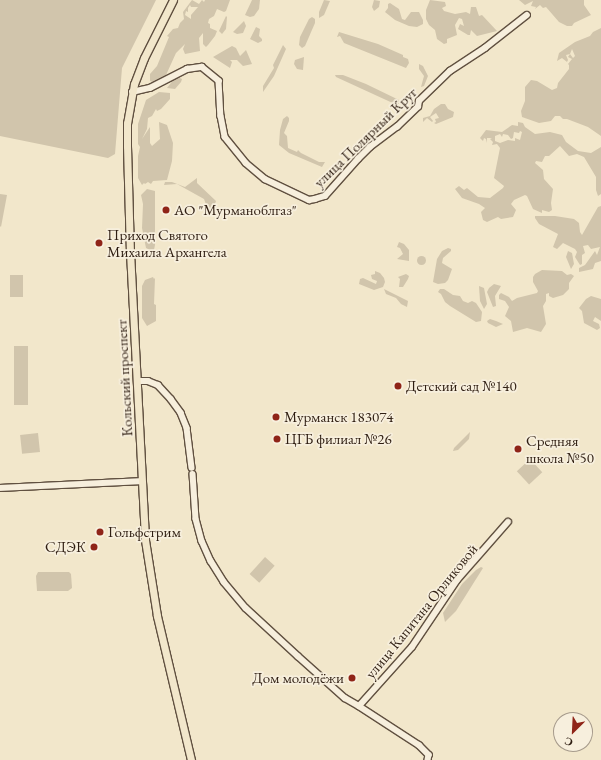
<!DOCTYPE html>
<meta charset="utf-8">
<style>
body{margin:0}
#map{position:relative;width:601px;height:760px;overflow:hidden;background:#f2e7cb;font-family:"EB Garamond",serif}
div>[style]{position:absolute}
.green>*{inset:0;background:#d1c5ac;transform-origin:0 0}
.round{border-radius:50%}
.roads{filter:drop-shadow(1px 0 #605040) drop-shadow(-1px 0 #605040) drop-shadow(0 1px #605040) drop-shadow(0 -1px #605040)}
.minor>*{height:5.5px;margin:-2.75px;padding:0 2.75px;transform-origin:2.75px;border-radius:2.75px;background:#f7efdd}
.major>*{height:7px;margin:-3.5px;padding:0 3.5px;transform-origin:3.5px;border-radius:3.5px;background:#f2e7cb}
.dots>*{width:11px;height:11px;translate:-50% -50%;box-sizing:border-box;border:2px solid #f7efdd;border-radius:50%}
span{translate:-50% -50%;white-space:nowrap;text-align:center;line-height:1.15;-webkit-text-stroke:3.5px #f7efdd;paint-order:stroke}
.street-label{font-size:15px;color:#2f1e12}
.poi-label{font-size:15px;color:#2f1e12}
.left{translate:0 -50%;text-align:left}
.right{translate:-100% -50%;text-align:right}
.north{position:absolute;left:553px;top:712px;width:40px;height:40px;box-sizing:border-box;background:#f7efdd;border:1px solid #a79b8c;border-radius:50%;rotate:204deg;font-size:11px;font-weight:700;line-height:16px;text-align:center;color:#2f1e12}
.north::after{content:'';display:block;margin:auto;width:14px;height:18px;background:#8f2418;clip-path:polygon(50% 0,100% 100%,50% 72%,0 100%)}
</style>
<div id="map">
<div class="green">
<i style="clip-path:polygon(0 0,156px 0,122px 68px,115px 154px,108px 158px,0 136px)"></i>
<i style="clip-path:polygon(evenodd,192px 0,199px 4px,202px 0,204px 2px,205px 0,230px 0,226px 11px,224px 12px,217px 9px,214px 16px,209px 19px,208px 23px,210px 24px,210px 28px,217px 31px,215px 36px,208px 45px,206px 47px,203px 44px,203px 33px,199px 38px,200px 51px,185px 54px,183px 49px,185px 44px,176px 53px,166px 75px,155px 83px,150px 81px,150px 74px,157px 66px,169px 37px,167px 36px,173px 29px,178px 28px,180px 23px,184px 19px,183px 12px,192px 0,190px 5px,191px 7px,198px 7px,191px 15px,191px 19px,185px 15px,186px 11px,188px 12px,188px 8px,190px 5px)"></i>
<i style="clip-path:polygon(252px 0,260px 0,259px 9px,254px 16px,250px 17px,245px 15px)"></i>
<i style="clip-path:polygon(324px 0,330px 1px,324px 15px,319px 18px,319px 12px)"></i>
<i style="clip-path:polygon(374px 0,380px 1px,379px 7px,374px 11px,372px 7px)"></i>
<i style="clip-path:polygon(430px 0,445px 2px,446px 6px,442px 8px,444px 11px,455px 14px,466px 12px,470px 14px,471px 7px,476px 7px,479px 16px,482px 15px,497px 31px,477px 36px,471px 30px,470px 35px,468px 35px,458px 29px,460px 24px,464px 26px,462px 19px,459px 18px,455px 25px,457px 35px,447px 39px,447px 43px,444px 44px,437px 39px,435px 30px,429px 25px,426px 19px,426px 10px)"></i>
<i style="clip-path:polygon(519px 0,584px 0,584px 5px,591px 15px,574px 23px,572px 26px,567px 26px,559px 22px,546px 7px,543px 8px,540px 5px,535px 9px,536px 7px,531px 6px,533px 1px,525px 5px)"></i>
<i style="clip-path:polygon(390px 3px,399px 9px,402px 19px,405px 20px,411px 12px,419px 12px,423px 20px,423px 24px,417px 27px,409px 26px,395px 20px,385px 12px,388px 8px,388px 4px)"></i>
<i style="clip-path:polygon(226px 16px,227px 17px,226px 29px,222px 34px,219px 31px)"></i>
<i style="clip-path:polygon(312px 17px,315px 19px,315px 23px,305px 46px,302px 48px,299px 45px,300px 37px,309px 19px)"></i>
<i style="clip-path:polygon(244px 21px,246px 26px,243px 33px,237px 34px,233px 32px)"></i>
<i style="clip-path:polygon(256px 27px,260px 29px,259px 36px,262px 39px,262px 41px,258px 43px,250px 39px)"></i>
<i style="clip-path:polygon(601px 28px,601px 136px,588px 127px,567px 119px,563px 119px,560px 116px,555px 116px,551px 121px,539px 123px,522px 117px,521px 111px,525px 101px,525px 87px,531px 80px,537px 81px,552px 90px,557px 88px,558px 83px,569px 69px,569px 65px,568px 64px,572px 59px,568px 57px,570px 54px,573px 58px,575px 56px,572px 49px,570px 54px,566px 55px,568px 60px,567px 62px,562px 58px,557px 61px,559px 53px,575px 42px,590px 36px,593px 32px)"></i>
<i style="clip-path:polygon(339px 32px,378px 44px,403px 55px,403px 57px,408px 59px,409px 63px,406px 68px,344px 43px,340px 36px,337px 37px)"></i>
<i style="clip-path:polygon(283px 45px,286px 49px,274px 76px,263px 92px,263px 86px,274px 68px,273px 65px)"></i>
<i style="clip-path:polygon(232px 46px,236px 48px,240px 56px,246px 50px,252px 64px,243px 66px,237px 60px,230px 60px,232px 62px,230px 68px,213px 57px)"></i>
<i style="clip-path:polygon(304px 57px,303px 70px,297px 69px,294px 64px,295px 60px)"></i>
<i style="clip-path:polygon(419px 64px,423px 66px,428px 76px,424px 86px,421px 87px,424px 76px,419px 69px)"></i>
<i style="clip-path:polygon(335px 75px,343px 75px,366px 84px,399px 100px,400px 103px,397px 105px,336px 77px)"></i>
<i style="clip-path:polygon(180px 78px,182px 79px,181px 82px,175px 89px,167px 88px,174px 79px)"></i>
<i style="clip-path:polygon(159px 92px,170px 93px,170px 99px,161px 109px,157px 111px,156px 109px,152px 116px,148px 118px,147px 129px,142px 139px,150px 127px,150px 143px,152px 146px,160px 139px,159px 122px,167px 125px,173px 143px,172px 161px,167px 180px,153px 181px,151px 184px,148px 182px,145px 184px,144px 183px,142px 185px,138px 178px,138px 156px,140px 147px,138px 144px,138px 124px,146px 100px)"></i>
<i style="clip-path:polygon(441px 104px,445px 104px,448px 109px,454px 112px,453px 117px,436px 124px,434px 123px,436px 122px,435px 119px,439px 118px,436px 113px,430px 117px,433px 121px,432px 122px,427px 118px,423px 122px,423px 118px,430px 116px,434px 109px)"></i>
<i style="clip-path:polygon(287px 116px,289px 118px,289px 121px,284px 133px,287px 136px,288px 148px,297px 152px,298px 150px,301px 153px,319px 162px,325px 162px,322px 167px,289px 153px,279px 145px,280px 130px,283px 119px)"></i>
<i style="clip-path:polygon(evenodd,518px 122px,523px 123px,525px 127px,535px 134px,550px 132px,562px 135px,566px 142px,578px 151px,591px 153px,601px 147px,601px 194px,598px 196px,596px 190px,596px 177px,584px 157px,577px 154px,569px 156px,560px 146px,549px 156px,545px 156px,542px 162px,536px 161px,535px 163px,543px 170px,544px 179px,553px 189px,551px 203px,552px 210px,549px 212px,542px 210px,542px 213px,533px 209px,527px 196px,525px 195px,514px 200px,511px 204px,516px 210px,513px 217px,501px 219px,498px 217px,487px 222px,483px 220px,481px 212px,485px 208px,479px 204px,462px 198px,455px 189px,459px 186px,464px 190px,467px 188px,478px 197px,490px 198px,503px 188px,504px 186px,494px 178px,500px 148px,497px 144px,492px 145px,493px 142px,490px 139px,492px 138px,487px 138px,487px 143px,486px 139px,484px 138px,483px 141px,480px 138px,486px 130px,502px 132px,512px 125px,518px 126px,518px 122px,520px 131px,522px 132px,520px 140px,515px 138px,515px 141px,508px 140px,500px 143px,495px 141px,495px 136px,500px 134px,502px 137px,503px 134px,508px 135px,511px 139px,513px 138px,514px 132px,519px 133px,520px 131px)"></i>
<i style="clip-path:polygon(197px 178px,197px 183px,216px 201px,213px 209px,208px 210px,204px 199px,177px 184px,164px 185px,165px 182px,172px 182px,185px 187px)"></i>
<i style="clip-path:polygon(147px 189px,155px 191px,155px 245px,154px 250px,150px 250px,146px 248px,142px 228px,143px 204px,141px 195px)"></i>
<i style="clip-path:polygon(0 194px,7px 195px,1px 227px,0 226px)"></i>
<i style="clip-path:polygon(601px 206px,601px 261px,595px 263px,593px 269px,579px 272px,579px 268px,585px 265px,595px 251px,597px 255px,600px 247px,591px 249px,588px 245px,583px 246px,585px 253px,582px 255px,582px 264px,580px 265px,575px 257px,577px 252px,575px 249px,563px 243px,557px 249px,553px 247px,558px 234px,539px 224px,535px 218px,535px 216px,555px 216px,574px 219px,579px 223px,580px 232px,582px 235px,598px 207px)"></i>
<i style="clip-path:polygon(399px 242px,404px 244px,409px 250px,409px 261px,397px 259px,403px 254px,400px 248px,397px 247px)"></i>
<i style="clip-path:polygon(448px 248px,451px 249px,451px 251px,443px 258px,442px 263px,452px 269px,448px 280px,445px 283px,438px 284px,433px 282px,437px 259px,442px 251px)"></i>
<i style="clip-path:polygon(568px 251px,572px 253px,574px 264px,571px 269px,566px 257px)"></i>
<i class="round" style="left:416.5px;top:255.5px;width:9px;height:9px"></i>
<i style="clip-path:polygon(542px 270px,562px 271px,567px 275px,571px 274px,574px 276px,569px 283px,569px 289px,563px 295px,553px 298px,549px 296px,549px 293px,546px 294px,546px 301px,543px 306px,546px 324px,541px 332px,527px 328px,513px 332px,511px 321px,505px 316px,509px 307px,505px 301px,499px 299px,499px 295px,501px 293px,509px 297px,512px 301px,517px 298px,537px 293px,538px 291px,533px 282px,533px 277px,535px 274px)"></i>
<i style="clip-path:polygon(375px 271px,380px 273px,384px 278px,385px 282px,383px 287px,374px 290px,359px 284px,360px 279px,363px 278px,376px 284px,377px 281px,372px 279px,371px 275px,375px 274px)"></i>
<i style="clip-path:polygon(406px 274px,409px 276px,408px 279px,403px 287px,399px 287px,400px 279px,398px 277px)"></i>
<i style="left:10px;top:275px;width:13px;height:22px"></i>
<i style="clip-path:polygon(153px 277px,154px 279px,155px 278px,154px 304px,156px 305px,156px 321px,147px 326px,142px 318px,142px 286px,145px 280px)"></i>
<i style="clip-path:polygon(494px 284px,501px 286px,495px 296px,496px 306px,493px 307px,487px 292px,489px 288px)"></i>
<i style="clip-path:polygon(479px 286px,484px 288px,487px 304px,484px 309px,480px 301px)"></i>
<i style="clip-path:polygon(384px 289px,408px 301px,407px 307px,401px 304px,396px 298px,386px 294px)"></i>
<i style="clip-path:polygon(440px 289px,444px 289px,453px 295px,460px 296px,463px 301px,468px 303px,472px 301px,476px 303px,482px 312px,481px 321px,476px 322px,450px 306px,445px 302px,441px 294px,438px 292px)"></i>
<i style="clip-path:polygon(591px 296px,601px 299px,601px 321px,595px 317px,593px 321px,599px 324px,600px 328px,597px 330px,584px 323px,582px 311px,579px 308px,586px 299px)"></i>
<i style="clip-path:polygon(490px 319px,496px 321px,503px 324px,496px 327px,488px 323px,487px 321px)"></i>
<i style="left:14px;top:346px;width:14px;height:59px"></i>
<i style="clip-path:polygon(470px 432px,469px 439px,458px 450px,453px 451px,454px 448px)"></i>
<i style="left:38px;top:433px;width:19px;height:18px;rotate:84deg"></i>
<i style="left:530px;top:459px;width:18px;height:18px;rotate:47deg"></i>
<i style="left:265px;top:557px;width:13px;height:23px;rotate:42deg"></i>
<i style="clip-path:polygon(481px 567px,483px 568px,456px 611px,445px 622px,443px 613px,462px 584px,476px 570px)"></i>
<i style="clip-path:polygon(38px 572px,69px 572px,71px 574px,72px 588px,68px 591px,37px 591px,36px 576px)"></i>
</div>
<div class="roads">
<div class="minor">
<i style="left:132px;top:92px;width:18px;rotate:-13deg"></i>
<i style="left:150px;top:88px;width:42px;rotate:-27.2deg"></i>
<i style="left:187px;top:69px;width:15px;rotate:-8deg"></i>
<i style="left:202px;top:67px;width:22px;rotate:39deg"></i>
<i style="left:219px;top:81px;width:35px;rotate:87deg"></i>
<i style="left:221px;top:116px;width:21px;rotate:79deg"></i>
<i style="left:225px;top:137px;width:33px;rotate:51deg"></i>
<i style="left:246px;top:163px;width:25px;rotate:40deg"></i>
<i style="left:265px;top:179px;width:49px;rotate:25.5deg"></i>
<i style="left:309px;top:200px;width:6px;rotate:-9deg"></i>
<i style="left:315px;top:199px;width:10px;rotate:-17deg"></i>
<i style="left:325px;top:196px;width:50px;rotate:-48.3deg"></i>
<i style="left:358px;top:159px;width:17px;rotate:-45deg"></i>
<i style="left:370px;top:147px;width:34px;rotate:-37deg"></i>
<i style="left:397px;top:127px;width:29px;rotate:-44deg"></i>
<i style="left:418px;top:107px;width:6px;rotate:-81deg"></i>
<i style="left:419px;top:101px;width:43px;rotate:-44.1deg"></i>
<i style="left:450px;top:71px;width:42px;rotate:-33.3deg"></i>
<i style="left:485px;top:48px;width:53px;rotate:-38.2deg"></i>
<i style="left:138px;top:381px;width:10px"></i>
<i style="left:148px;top:381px;width:11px;rotate:22deg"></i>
<i style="left:158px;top:385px;width:19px;rotate:47deg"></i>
<i style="left:171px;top:399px;width:17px;rotate:54deg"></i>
<i style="left:181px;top:413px;width:16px;rotate:68deg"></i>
<i style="left:187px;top:428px;width:40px;rotate:82.9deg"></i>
<i style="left:193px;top:474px;width:45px;rotate:86.2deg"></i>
<i style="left:196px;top:519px;width:23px;rotate:75deg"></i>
<i style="left:202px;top:541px;width:22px;rotate:66deg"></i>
<i style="left:211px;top:561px;width:25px;rotate:58deg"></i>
<i style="left:224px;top:582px;width:34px;rotate:50deg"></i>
<i style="left:246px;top:608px;width:71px;rotate:42.7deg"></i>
<i style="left:298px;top:656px;width:63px;rotate:41.8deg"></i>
<i style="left:345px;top:698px;width:16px;rotate:30deg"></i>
<i style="left:359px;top:706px;width:79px;rotate:-48.1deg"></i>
<i style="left:412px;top:647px;width:81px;rotate:-56.1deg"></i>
<i style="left:457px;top:580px;width:77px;rotate:-48.7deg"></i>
<i style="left:0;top:488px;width:141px;rotate:-2.8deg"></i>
<i style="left:359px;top:706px;width:72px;rotate:33deg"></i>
<i style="left:419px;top:745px;width:14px;rotate:45deg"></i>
<i style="left:429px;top:755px;width:5px;rotate:101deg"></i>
</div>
<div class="major">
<i style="left:173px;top:0;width:65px;rotate:116.6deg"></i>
<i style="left:144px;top:58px;width:28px;rotate:111deg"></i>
<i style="left:134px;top:84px;width:40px;rotate:100deg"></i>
<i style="left:127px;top:123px;width:23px;rotate:90deg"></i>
<i style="left:127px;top:146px;width:106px;rotate:88.4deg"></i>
<i style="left:130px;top:252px;width:288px;rotate:87deg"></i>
<i style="left:145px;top:540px;width:77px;rotate:81deg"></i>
<i style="left:157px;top:616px;width:148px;rotate:76.7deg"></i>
</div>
</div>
<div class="dots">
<i style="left:166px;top:210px;background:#8f2418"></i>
<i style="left:99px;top:243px;background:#8f2418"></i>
<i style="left:398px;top:386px;background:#8f2418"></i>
<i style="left:276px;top:417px;background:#8f2418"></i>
<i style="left:277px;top:439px;background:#8f2418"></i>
<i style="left:518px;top:449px;background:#8f2418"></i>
<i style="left:100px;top:532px;background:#8f2418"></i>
<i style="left:94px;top:547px;background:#8f2418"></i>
<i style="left:352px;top:678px;background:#8f2418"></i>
</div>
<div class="street-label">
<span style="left:365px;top:137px;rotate:-44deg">улица Полярный Круг</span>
<span style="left:124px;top:378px;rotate:-93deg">Кольский проспект</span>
<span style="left:421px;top:611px;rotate:-51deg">улица Капитана Орликовой</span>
</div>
<div class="poi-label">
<span class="left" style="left:174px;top:210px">AO "Мурманоблгаз"</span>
<span class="left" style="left:107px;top:243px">Приход Святого<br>Михаила Архангела</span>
<span class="left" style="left:406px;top:386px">Детский сад №140</span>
<span class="left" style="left:284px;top:417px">Мурманск 183074</span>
<span class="left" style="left:285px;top:439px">ЦГБ филиал №26</span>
<span class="left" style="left:526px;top:449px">Средняя<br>школа №50</span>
<span class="left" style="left:108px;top:532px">Гольфстрим</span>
<span class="right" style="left:86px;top:547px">СДЭК</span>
<span class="right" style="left:344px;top:678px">Дом молодёжи</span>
</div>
<div class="north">С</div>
</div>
